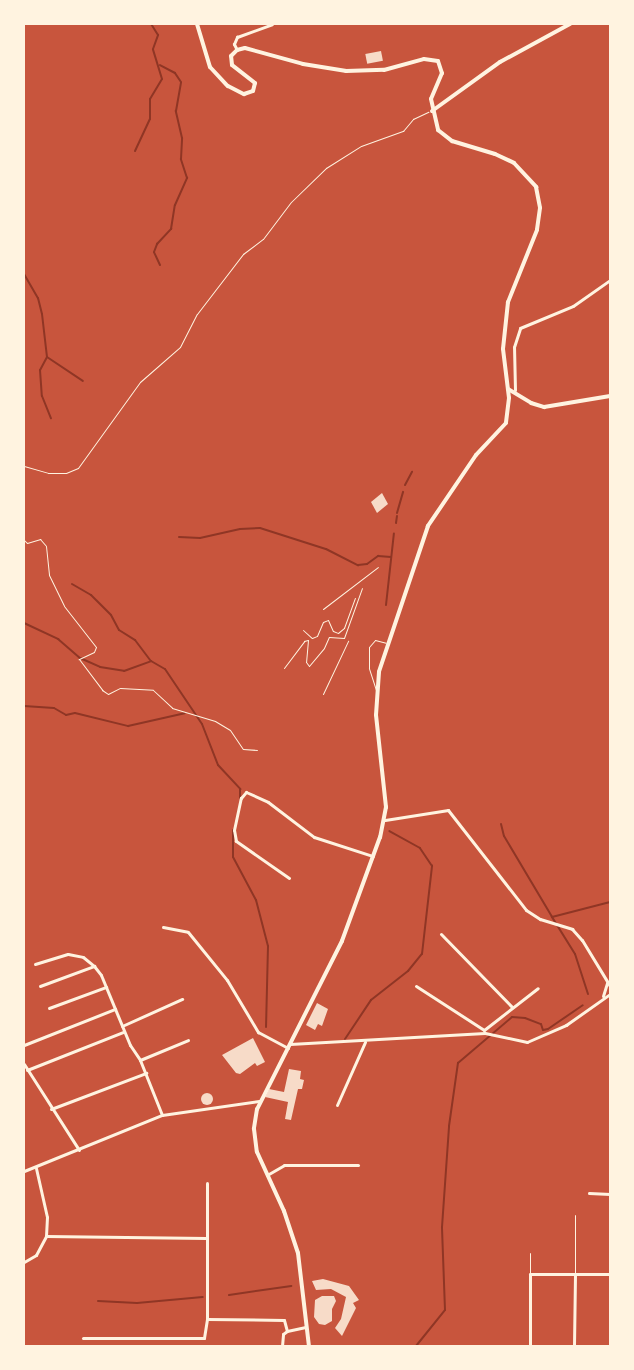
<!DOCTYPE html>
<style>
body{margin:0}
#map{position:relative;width:634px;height:1370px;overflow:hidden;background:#c8553d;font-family:"Open Sans",sans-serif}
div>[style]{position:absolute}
.stream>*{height:2px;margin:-1px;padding:0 1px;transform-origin:1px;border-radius:1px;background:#8f3625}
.building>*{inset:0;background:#f7dbc8;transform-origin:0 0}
.round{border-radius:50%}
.path>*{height:1px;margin:-0.5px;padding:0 0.5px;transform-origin:0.5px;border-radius:0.5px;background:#fff3e0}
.service>*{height:1px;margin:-0.5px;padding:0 0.5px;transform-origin:0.5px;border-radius:0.5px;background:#fff3e0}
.minor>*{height:3px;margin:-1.5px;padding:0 1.5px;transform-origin:1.5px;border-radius:1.5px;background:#fff3e0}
.tertiary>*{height:4px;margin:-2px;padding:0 2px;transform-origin:2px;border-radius:2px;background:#fff3e0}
span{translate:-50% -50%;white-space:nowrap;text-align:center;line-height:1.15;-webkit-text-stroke:5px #fff3e0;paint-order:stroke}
.frame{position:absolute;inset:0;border:25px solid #fff3e0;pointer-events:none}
</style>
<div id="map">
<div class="stream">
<i style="left:135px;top:151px;width:35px;rotate:-65deg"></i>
<i style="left:150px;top:119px;width:20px;rotate:-90deg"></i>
<i style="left:150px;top:99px;width:23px;rotate:-59deg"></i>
<i style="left:162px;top:79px;width:31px;rotate:-107deg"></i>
<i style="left:153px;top:49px;width:15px;rotate:-70deg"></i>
<i style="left:158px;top:35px;width:13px;rotate:-122deg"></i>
<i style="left:160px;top:265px;width:14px;rotate:-115deg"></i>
<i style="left:154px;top:252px;width:9px;rotate:-69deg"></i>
<i style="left:157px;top:244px;width:21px;rotate:-47deg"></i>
<i style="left:171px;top:229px;width:24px;rotate:-81deg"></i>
<i style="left:175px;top:205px;width:30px;rotate:-66deg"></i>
<i style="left:187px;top:178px;width:20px;rotate:-108deg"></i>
<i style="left:181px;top:159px;width:21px;rotate:-87deg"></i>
<i style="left:182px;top:138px;width:28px;rotate:-103deg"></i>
<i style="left:176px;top:111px;width:29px;rotate:-80deg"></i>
<i style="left:181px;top:82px;width:11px;rotate:-124deg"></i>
<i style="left:175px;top:73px;width:17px;rotate:-152deg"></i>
<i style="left:24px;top:274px;width:28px;rotate:60deg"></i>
<i style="left:38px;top:298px;width:16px;rotate:76deg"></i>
<i style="left:42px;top:314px;width:43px;rotate:83.4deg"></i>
<i style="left:47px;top:357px;width:15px;rotate:118deg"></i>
<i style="left:40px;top:370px;width:26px;rotate:86deg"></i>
<i style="left:42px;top:396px;width:24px;rotate:68deg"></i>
<i style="left:47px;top:357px;width:43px;rotate:33.7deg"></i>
<i style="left:405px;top:485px;width:15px;rotate:-62deg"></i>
<i style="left:397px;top:513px;width:22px;rotate:-74deg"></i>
<i style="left:396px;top:523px;width:7px;rotate:-82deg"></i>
<i style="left:179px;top:537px;width:21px;rotate:3deg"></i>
<i style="left:200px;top:538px;width:41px;rotate:-12.7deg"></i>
<i style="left:240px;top:529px;width:20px;rotate:-3deg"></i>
<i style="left:260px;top:528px;width:69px;rotate:17.7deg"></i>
<i style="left:326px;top:549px;width:36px;rotate:27deg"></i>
<i style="left:358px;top:565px;width:9px;rotate:-6deg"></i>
<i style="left:367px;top:564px;width:14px;rotate:-36deg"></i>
<i style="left:378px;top:556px;width:13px;rotate:4deg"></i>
<i style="left:72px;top:584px;width:22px;rotate:30deg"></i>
<i style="left:91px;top:595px;width:28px;rotate:45deg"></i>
<i style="left:111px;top:615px;width:17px;rotate:62deg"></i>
<i style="left:119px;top:630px;width:19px;rotate:32deg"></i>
<i style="left:135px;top:640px;width:26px;rotate:53deg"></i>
<i style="left:151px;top:661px;width:16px;rotate:30deg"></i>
<i style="left:165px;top:669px;width:66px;rotate:56.1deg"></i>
<i style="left:202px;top:724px;width:44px;rotate:68.7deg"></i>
<i style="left:218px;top:765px;width:33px;rotate:47deg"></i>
<i style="left:240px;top:789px;width:9px;rotate:90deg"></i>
<i style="left:386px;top:605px;width:72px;rotate:-83.7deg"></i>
<i style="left:24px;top:623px;width:38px;rotate:25deg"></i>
<i style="left:58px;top:639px;width:29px;rotate:41deg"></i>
<i style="left:80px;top:658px;width:22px;rotate:24deg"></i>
<i style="left:100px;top:667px;width:24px;rotate:9deg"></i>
<i style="left:124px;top:671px;width:29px;rotate:-20deg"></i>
<i style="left:24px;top:706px;width:30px;rotate:4deg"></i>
<i style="left:54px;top:708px;width:14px;rotate:30deg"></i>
<i style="left:66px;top:715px;width:9px;rotate:-13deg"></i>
<i style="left:75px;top:713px;width:55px;rotate:13.8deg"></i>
<i style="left:128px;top:726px;width:58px;rotate:-12.8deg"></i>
<i style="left:501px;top:824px;width:12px;rotate:76deg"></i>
<i style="left:504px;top:836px;width:94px;rotate:59.3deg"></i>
<i style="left:233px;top:830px;width:27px;rotate:90deg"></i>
<i style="left:233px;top:857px;width:49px;rotate:61.9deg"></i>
<i style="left:256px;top:900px;width:48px;rotate:75.4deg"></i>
<i style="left:268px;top:946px;width:81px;rotate:91.4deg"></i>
<i style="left:588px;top:994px;width:42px;rotate:-108deg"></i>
<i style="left:575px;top:954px;width:44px;rotate:-121.9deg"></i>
<i style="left:552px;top:917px;width:60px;rotate:-14.5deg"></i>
<i style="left:345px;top:1039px;width:47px;rotate:-56.3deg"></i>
<i style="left:371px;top:1000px;width:47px;rotate:-38.1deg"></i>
<i style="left:408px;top:971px;width:22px;rotate:-51deg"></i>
<i style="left:422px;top:954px;width:89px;rotate:-83.5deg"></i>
<i style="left:432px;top:866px;width:22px;rotate:-124deg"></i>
<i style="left:420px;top:848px;width:35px;rotate:-151deg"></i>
<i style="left:229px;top:1295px;width:63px;rotate:-8.3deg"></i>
<i style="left:98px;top:1301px;width:39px;rotate:3deg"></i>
<i style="left:137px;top:1303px;width:66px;rotate:-5.2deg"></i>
<i style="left:416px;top:1346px;width:46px;rotate:-51.1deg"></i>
<i style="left:445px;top:1310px;width:83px;rotate:-92.1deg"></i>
<i style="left:442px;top:1227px;width:101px;rotate:-86deg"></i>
<i style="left:449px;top:1126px;width:64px;rotate:-81.9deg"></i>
<i style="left:458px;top:1063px;width:71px;rotate:-40.4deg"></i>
<i style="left:512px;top:1017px;width:13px;rotate:4deg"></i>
<i style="left:525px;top:1018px;width:17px;rotate:21deg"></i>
<i style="left:541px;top:1024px;width:6px;rotate:72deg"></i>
<i style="left:543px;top:1030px;width:5px;rotate:-11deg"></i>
<i style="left:548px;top:1029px;width:42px;rotate:-34.4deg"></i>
</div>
<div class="building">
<i style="left:381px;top:51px;width:10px;height:16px;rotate:79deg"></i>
<i style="clip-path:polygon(382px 493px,388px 504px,377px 513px,371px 502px)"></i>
<i style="clip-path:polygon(317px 1003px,328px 1009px,322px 1026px,318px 1024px,315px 1030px,306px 1025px)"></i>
<i style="clip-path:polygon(253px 1038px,265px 1062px,257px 1066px,255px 1063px,240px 1074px,236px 1073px,222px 1055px)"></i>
<i style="clip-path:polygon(289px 1069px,301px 1071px,300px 1079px,304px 1080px,302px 1089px,298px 1089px,291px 1120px,285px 1119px,288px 1102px,265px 1097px,269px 1089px,284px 1092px)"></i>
<i class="round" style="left:201px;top:1093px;width:12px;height:12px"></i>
<i style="clip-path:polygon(323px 1279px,349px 1286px,359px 1300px,353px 1303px,356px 1308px,342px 1336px,335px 1328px,341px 1319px,346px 1297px,331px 1289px,316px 1290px,312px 1281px)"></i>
<i style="clip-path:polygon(322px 1296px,334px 1296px,336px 1301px,332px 1309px,332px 1321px,325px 1325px,319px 1324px,314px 1317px,315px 1300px)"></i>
</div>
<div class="path">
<i style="left:24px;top:466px;width:25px;rotate:16deg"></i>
<i style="left:48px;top:473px;width:18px"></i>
<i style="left:66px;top:473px;width:13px;rotate:-23deg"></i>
<i style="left:78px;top:468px;width:106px;rotate:-54.2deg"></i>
<i style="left:140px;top:382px;width:53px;rotate:-41.2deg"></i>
<i style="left:180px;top:347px;width:37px;rotate:-63deg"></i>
<i style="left:197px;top:314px;width:76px;rotate:-52.5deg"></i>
<i style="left:243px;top:254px;width:25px;rotate:-37deg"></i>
<i style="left:263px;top:239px;width:46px;rotate:-52.9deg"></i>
<i style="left:291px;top:202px;width:49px;rotate:-44.2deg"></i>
<i style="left:326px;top:168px;width:41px;rotate:-32.2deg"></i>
<i style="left:361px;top:146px;width:45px;rotate:-19.7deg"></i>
<i style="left:403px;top:131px;width:16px;rotate:-50deg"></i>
<i style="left:413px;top:119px;width:17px;rotate:-25deg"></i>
<i style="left:24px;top:540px;width:4px;rotate:45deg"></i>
<i style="left:27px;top:543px;width:14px;rotate:-17deg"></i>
<i style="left:40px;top:539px;width:9px;rotate:49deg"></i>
<i style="left:46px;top:546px;width:29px;rotate:84deg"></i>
<i style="left:49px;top:575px;width:34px;rotate:64deg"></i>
<i style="left:64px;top:606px;width:52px;rotate:52deg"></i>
<i style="left:96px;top:647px;width:5px;rotate:112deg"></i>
<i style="left:94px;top:652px;width:17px;rotate:155deg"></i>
<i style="left:79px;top:659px;width:39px;rotate:53deg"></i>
<i style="left:102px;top:690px;width:7px;rotate:34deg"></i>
<i style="left:108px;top:694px;width:13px;rotate:-27deg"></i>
<i style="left:120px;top:688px;width:33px;rotate:3deg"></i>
<i style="left:153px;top:690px;width:26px;rotate:43deg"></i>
<i style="left:172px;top:708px;width:45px;rotate:16.8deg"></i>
<i style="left:215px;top:721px;width:17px;rotate:31deg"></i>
<i style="left:230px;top:730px;width:23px;rotate:56deg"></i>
<i style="left:243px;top:749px;width:14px;rotate:4deg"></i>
<i style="left:323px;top:609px;width:69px;rotate:-37.4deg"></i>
<i style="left:303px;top:630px;width:12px;rotate:42deg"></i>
<i style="left:312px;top:638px;width:5px;rotate:-22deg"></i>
<i style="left:317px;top:636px;width:15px;rotate:-67deg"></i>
<i style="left:323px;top:622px;width:5px;rotate:-22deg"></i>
<i style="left:328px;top:620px;width:12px;rotate:66deg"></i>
<i style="left:333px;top:631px;width:5px;rotate:22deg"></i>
<i style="left:338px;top:633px;width:8px;rotate:-40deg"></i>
<i style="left:344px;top:628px;width:32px;rotate:-70deg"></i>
<i style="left:284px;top:668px;width:34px;rotate:-53deg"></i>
<i style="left:304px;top:641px;width:4px;rotate:-14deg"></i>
<i style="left:308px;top:640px;width:22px;rotate:95deg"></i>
<i style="left:306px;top:662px;width:5px;rotate:53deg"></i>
<i style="left:309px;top:666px;width:23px;rotate:-50deg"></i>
<i style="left:324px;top:648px;width:12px;rotate:-66deg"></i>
<i style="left:329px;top:637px;width:15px;rotate:4deg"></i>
<i style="left:344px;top:638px;width:53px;rotate:-70.2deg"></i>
<i style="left:323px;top:694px;width:59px;rotate:-64.7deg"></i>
</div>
<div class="service">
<i style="left:376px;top:690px;width:23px;rotate:-108deg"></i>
<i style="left:369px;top:668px;width:21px;rotate:-90deg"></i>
<i style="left:369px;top:647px;width:9px;rotate:-49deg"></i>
<i style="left:375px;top:640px;width:11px;rotate:15deg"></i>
<i style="left:530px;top:1273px;width:20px;rotate:-90deg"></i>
<i style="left:575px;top:1274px;width:59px;rotate:-90deg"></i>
</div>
<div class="minor">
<i style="left:237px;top:50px;width:7px;rotate:-117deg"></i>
<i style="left:234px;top:44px;width:8px;rotate:-67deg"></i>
<i style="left:237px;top:37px;width:37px;rotate:-20deg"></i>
<i style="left:515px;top:390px;width:43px;rotate:-91.3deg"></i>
<i style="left:514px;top:347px;width:20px;rotate:-72deg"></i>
<i style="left:520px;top:328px;width:57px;rotate:-22.5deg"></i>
<i style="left:573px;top:306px;width:45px;rotate:-35.1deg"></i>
<i style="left:385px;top:820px;width:64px;rotate:-9deg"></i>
<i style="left:448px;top:810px;width:127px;rotate:52deg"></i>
<i style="left:526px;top:910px;width:17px;rotate:33deg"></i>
<i style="left:540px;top:919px;width:34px;rotate:17deg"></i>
<i style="left:572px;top:929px;width:15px;rotate:48deg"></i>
<i style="left:582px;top:940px;width:54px;rotate:58.7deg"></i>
<i style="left:289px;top:878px;width:65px;rotate:-145.1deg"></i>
<i style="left:236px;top:841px;width:11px;rotate:-100deg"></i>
<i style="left:234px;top:830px;width:33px;rotate:-78deg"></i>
<i style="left:241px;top:798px;width:8px;rotate:-50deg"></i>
<i style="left:246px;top:792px;width:24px;rotate:24deg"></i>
<i style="left:268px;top:802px;width:58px;rotate:37.3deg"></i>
<i style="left:314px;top:837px;width:62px;rotate:17.9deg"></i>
<i style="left:163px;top:927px;width:25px;rotate:11deg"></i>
<i style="left:188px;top:932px;width:62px;rotate:50.9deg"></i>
<i style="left:227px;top:980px;width:61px;rotate:59.2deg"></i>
<i style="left:258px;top:1032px;width:34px;rotate:28deg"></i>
<i style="left:441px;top:934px;width:102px;rotate:45.8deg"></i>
<i style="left:35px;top:964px;width:34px;rotate:-17deg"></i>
<i style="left:68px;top:954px;width:15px;rotate:11deg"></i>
<i style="left:83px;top:957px;width:14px;rotate:39deg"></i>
<i style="left:94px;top:966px;width:11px;rotate:52deg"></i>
<i style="left:101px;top:975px;width:76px;rotate:67.5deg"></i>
<i style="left:130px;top:1045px;width:18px;rotate:56deg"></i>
<i style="left:140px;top:1060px;width:59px;rotate:68.2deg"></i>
<i style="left:40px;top:986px;width:58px;rotate:-20.3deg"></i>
<i style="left:416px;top:986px;width:81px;rotate:32.9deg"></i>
<i style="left:603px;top:996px;width:14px;rotate:-73deg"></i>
<i style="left:49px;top:1008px;width:61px;rotate:-20.2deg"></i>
<i style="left:122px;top:1026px;width:66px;rotate:-24.2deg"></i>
<i style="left:484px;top:1030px;width:68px;rotate:-37.9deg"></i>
<i style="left:290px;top:1044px;width:195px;rotate:-3.2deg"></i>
<i style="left:485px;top:1033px;width:43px;rotate:12.1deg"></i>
<i style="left:527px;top:1042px;width:43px;rotate:-23.6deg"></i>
<i style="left:566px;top:1025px;width:54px;rotate:-35.2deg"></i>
<i style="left:24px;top:1045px;width:98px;rotate:-21.6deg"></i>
<i style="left:140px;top:1060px;width:52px;rotate:-22.6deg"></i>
<i style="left:24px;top:1064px;width:102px;rotate:57.4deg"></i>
<i style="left:27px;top:1070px;width:103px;rotate:-21.6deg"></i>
<i style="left:337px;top:1105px;width:69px;rotate:-66deg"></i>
<i style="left:51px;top:1109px;width:102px;rotate:-20.8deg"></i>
<i style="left:24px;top:1171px;width:149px;rotate:-22.1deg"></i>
<i style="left:162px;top:1115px;width:98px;rotate:-8.2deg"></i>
<i style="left:267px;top:1175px;width:20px;rotate:-30deg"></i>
<i style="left:284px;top:1165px;width:74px"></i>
<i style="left:589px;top:1193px;width:21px;rotate:3deg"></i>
<i style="left:46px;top:1236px;width:160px;rotate:0.7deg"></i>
<i style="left:24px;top:1262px;width:14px;rotate:-30deg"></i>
<i style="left:36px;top:1255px;width:21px;rotate:-62deg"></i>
<i style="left:46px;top:1236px;width:19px;rotate:-87deg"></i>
<i style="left:47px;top:1217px;width:50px;rotate:-102.7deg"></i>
<i style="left:207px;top:1319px;width:136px;rotate:-90deg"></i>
<i style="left:83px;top:1338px;width:121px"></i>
<i style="left:204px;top:1338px;width:19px;rotate:-81deg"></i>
<i style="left:207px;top:1319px;width:77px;rotate:0.7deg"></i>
<i style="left:284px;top:1320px;width:11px;rotate:75deg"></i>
<i style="left:287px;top:1331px;width:19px;rotate:-12deg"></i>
<i style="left:282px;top:1346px;width:12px;rotate:-85deg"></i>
<i style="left:283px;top:1334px;width:5px;rotate:-37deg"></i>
<i style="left:530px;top:1346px;width:72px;rotate:-90deg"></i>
<i style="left:530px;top:1274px;width:80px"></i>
<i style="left:574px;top:1346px;width:72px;rotate:-89.2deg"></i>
</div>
<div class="tertiary">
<i style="left:197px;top:24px;width:45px;rotate:73.2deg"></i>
<i style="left:210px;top:67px;width:26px;rotate:47deg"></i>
<i style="left:228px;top:86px;width:18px;rotate:27deg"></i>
<i style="left:244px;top:94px;width:9px;rotate:-18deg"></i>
<i style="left:253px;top:91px;width:8px;rotate:-76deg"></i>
<i style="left:255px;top:83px;width:29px;rotate:-142deg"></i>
<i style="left:232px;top:65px;width:9px;rotate:-96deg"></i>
<i style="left:231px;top:56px;width:8px;rotate:-45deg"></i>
<i style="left:237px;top:50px;width:8px;rotate:-14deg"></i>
<i style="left:245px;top:48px;width:60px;rotate:15.4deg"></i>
<i style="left:303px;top:64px;width:44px;rotate:9.2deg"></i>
<i style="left:346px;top:71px;width:38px;rotate:-2deg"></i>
<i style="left:384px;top:70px;width:41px;rotate:-15.4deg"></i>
<i style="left:424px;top:59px;width:14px;rotate:8deg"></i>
<i style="left:438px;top:61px;width:13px;rotate:72deg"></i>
<i style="left:442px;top:73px;width:28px;rotate:113deg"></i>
<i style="left:431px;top:99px;width:32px;rotate:77deg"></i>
<i style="left:438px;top:130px;width:18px;rotate:38deg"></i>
<i style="left:452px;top:141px;width:45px;rotate:16.8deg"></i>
<i style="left:495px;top:154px;width:21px;rotate:25deg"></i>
<i style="left:514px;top:163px;width:33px;rotate:47deg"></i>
<i style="left:536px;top:187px;width:21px;rotate:79deg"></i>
<i style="left:540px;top:208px;width:22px;rotate:98deg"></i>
<i style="left:537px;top:230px;width:78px;rotate:111.9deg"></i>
<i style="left:508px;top:302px;width:47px;rotate:96.1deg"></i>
<i style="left:503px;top:349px;width:49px;rotate:83deg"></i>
<i style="left:509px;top:398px;width:25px;rotate:97deg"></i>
<i style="left:506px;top:423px;width:44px;rotate:133.2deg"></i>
<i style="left:476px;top:455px;width:86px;rotate:124.1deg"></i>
<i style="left:428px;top:526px;width:154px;rotate:108.6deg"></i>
<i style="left:379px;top:672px;width:43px;rotate:94deg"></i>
<i style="left:376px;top:715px;width:93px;rotate:83.8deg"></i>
<i style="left:386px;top:807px;width:31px;rotate:101deg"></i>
<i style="left:380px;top:837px;width:111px;rotate:110.1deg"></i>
<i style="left:342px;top:941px;width:188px;rotate:116.8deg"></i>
<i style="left:257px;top:1109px;width:20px;rotate:99deg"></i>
<i style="left:254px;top:1129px;width:23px;rotate:83deg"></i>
<i style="left:257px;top:1152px;width:65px;rotate:65.4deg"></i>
<i style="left:284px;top:1211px;width:44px;rotate:71.6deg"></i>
<i style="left:298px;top:1253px;width:94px;rotate:83.3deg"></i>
<i style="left:432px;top:111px;width:84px;rotate:-35.8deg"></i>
<i style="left:500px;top:62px;width:80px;rotate:-28.5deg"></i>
<i style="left:508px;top:389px;width:27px;rotate:31deg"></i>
<i style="left:531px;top:403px;width:14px;rotate:17deg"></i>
<i style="left:544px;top:407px;width:67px;rotate:-9.5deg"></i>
</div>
<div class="frame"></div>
</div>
